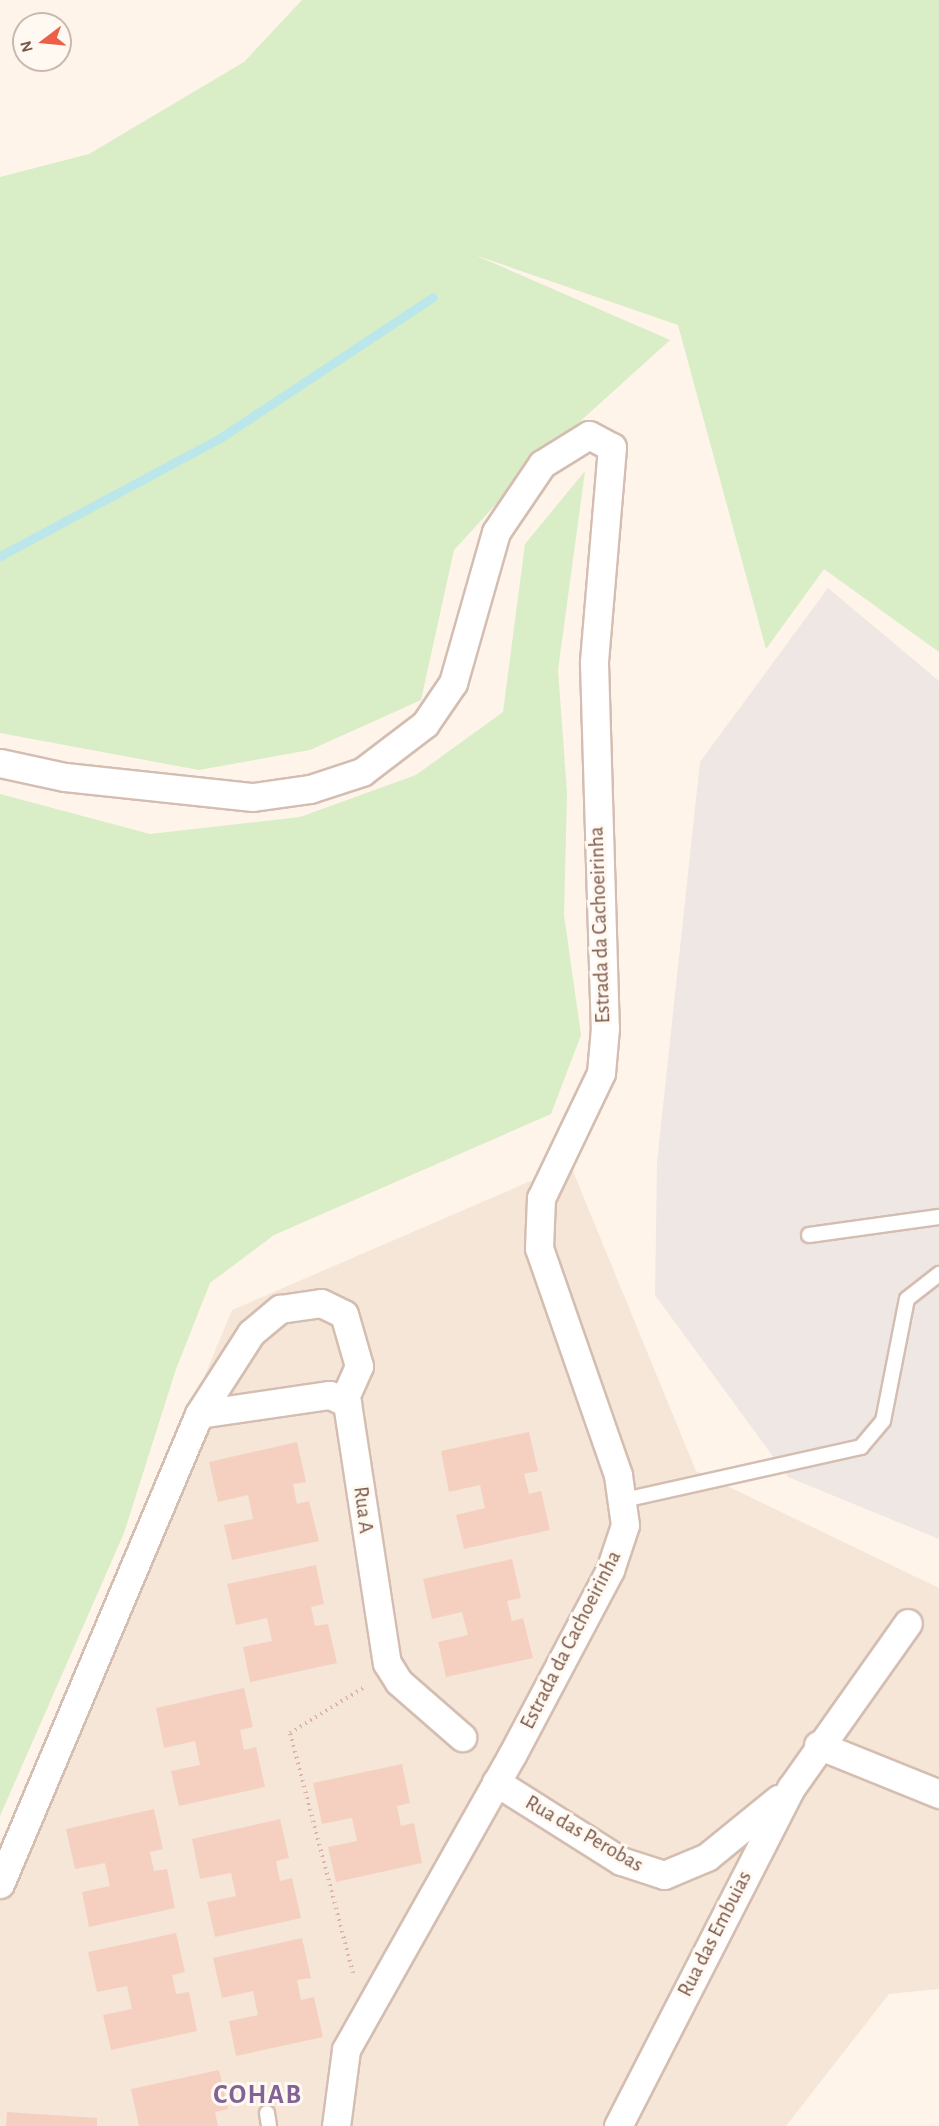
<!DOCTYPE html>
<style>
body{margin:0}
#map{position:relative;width:939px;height:2126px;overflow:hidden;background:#fef4ea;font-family:"Alegreya Sans",sans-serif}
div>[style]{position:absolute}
.residential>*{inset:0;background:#f6e6d8}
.industrial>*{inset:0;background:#efe7e3}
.green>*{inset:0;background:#d9edc6}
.stream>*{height:9px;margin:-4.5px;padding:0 4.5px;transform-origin:4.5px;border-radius:4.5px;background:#bce7ea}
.building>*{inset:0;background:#f5d0c0}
.path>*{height:4px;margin-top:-2px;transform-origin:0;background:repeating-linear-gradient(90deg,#dbb3a2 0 1.5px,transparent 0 6px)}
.roads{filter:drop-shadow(2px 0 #d4bdb1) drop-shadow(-2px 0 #d4bdb1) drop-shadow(0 2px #d4bdb1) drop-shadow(0 -2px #d4bdb1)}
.service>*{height:14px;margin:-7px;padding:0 7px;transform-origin:7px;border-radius:7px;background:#fff}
.minor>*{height:27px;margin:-13.5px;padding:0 13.5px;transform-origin:13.5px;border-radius:13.5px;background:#fff}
span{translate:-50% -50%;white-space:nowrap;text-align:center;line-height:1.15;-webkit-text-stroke:6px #fff9f2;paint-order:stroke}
.street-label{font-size:21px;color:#7b584a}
.district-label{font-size:27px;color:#816397;font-weight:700;letter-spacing:1.5px}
.north{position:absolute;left:12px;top:12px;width:60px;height:60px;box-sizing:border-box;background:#fff9f2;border:2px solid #cab9af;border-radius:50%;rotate:254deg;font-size:16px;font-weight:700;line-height:24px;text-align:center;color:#7b584a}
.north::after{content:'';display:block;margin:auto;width:21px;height:27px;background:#ee5f49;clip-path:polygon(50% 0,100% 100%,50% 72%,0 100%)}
</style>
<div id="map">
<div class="residential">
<i style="clip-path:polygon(570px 1164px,696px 1471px,939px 1588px,939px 1989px,889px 1994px,786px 2126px,0 2126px,0 1869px,232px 1310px)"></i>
</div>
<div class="industrial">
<i style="clip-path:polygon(828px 588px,939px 681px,939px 1539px,788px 1477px,655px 1295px,657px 1162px,700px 762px)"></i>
</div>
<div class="green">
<i style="clip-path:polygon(302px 0,939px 0,939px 652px,824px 569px,766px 649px,678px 325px,475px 255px,670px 340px,533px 464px,454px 550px,421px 700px,310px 750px,199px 770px,0 733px,0 177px,89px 154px,244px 62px)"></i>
<i style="clip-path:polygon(585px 471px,558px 670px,567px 793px,564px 915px,581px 1035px,551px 1114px,274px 1235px,210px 1283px,176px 1369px,124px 1533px,0 1816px,0 794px,150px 834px,300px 817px,416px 775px,503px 712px,525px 544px)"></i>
</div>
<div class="stream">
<i style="left:0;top:556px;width:250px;rotate:-28.2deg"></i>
<i style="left:220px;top:438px;width:255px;rotate:-33.5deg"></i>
</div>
<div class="building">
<i style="clip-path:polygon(529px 1432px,538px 1471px,524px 1474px,529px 1494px,541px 1491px,550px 1530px,464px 1549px,456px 1515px,485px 1508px,480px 1485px,449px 1492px,441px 1451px)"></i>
<i style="clip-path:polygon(297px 1442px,306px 1482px,293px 1484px,297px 1504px,309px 1501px,319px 1541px,232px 1560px,224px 1525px,253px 1519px,248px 1495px,218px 1502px,209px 1462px)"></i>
<i style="clip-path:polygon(512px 1559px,521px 1598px,507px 1601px,512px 1621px,523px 1618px,533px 1658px,446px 1677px,438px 1642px,468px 1635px,462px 1612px,432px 1619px,423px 1579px)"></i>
<i style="clip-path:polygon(316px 1565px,324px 1604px,311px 1607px,315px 1626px,328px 1624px,337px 1663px,250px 1682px,243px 1647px,272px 1641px,267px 1618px,236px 1625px,227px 1584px)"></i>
<i style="clip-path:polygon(244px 1688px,253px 1727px,240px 1730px,244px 1750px,256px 1747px,265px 1787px,179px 1806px,171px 1771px,200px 1765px,195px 1741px,164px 1748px,156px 1708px)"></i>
<i style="clip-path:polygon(402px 1764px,410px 1803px,397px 1806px,401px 1826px,414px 1823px,422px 1863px,336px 1882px,328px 1847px,357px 1841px,352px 1818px,322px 1824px,313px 1783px)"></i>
<i style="clip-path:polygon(154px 1809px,163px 1849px,150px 1852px,154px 1871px,167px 1869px,175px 1908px,89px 1927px,82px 1892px,110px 1886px,105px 1863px,75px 1869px,66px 1829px)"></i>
<i style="clip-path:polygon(280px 1819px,289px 1858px,276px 1861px,280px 1881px,292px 1878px,301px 1918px,215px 1937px,207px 1902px,236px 1896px,231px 1873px,200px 1879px,192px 1839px)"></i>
<i style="clip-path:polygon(176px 1933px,185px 1972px,172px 1975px,176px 1994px,189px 1992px,197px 2031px,111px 2050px,103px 2015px,132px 2009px,127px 1986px,97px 1992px,88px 1952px)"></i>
<i style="clip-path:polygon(302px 1938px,311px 1978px,297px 1980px,301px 2000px,314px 1997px,323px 2037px,236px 2056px,229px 2021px,258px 2015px,253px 1991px,222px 1998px,213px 1958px)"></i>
<i style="clip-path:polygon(219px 2070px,228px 2109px,215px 2112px,218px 2126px,139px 2126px,131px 2089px)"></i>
<i style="clip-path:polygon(7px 2112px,97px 2118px,97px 2126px,6px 2126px)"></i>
</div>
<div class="path">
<i style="left:353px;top:1973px;width:248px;rotate:-104.7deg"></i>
<i style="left:290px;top:1733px;width:89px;rotate:-31.7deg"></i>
</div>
<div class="roads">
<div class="service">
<i style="left:809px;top:1235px;width:131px;rotate:-7.9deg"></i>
<i style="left:624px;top:1500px;width:243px;rotate:-12.6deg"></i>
<i style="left:861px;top:1447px;width:34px;rotate:-50deg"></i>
<i style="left:883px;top:1421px;width:124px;rotate:-78.9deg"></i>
<i style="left:907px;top:1299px;width:41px;rotate:-38deg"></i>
<i style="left:267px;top:2113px;width:13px;rotate:81deg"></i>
</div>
<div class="minor">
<i style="left:0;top:763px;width:66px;rotate:12.2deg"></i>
<i style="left:65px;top:777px;width:189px;rotate:6.1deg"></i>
<i style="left:253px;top:797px;width:58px;rotate:-8deg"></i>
<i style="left:310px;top:789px;width:55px;rotate:-18.1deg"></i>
<i style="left:362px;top:772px;width:79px;rotate:-37.3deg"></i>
<i style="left:425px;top:724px;width:50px;rotate:-55.7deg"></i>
<i style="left:453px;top:683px;width:157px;rotate:-74.1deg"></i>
<i style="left:496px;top:532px;width:82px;rotate:-55.9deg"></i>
<i style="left:542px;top:464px;width:55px;rotate:-31.7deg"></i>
<i style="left:589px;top:435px;width:26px;rotate:28deg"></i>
<i style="left:612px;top:447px;width:217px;rotate:94.8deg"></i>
<i style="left:594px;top:663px;width:365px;rotate:88.3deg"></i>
<i style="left:605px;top:1028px;width:45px;rotate:95.1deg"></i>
<i style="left:601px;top:1073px;width:139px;rotate:115.6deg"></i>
<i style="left:541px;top:1198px;width:50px;rotate:92.3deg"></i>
<i style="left:539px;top:1248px;width:240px;rotate:70.8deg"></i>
<i style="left:618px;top:1475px;width:50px;rotate:82deg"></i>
<i style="left:625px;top:1525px;width:47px;rotate:108.4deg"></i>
<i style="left:610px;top:1570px;width:209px;rotate:117.9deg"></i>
<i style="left:512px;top:1755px;width:338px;rotate:119.4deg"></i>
<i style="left:346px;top:2050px;width:77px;rotate:97.5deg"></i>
<i style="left:199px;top:1414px;width:132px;rotate:-8.3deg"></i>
<i style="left:330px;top:1395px;width:19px;rotate:25deg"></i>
<i style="left:347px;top:1403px;width:263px;rotate:81.3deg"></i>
<i style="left:387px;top:1663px;width:22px;rotate:58deg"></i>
<i style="left:399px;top:1682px;width:84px;rotate:41.1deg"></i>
<i style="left:818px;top:1745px;width:131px;rotate:22deg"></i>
<i style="left:496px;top:1782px;width:148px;rotate:32.3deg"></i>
<i style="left:621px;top:1861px;width:45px;rotate:18deg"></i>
<i style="left:664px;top:1875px;width:47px;rotate:-22.7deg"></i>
<i style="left:707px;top:1857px;width:92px;rotate:-39.2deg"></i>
<i style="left:0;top:1884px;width:510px;rotate:-67.05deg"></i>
<i style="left:199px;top:1414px;width:96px;rotate:-57.3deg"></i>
<i style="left:251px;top:1333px;width:38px;rotate:-40deg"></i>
<i style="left:280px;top:1309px;width:41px;rotate:-8.3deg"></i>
<i style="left:321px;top:1303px;width:25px;rotate:26deg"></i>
<i style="left:344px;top:1314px;width:54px;rotate:73.9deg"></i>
<i style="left:359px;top:1366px;width:36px;rotate:114deg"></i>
<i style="left:618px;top:2126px;width:380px;rotate:-62.9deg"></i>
<i style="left:791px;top:1788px;width:202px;rotate:-54.7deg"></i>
</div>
</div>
<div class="street-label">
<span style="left:600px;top:925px;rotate:-92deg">Estrada da Cachoeirinha</span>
<span style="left:363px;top:1510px;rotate:83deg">Rua A</span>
<span style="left:571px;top:1640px;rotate:-63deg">Estrada da Cachoeirinha</span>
<span style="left:584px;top:1834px;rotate:30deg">Rua das Perobas</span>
<span style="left:715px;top:1934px;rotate:-63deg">Rua das Embuias</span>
</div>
<div class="district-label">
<span style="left:258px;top:2095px">COHAB</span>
</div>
<div class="north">N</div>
</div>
